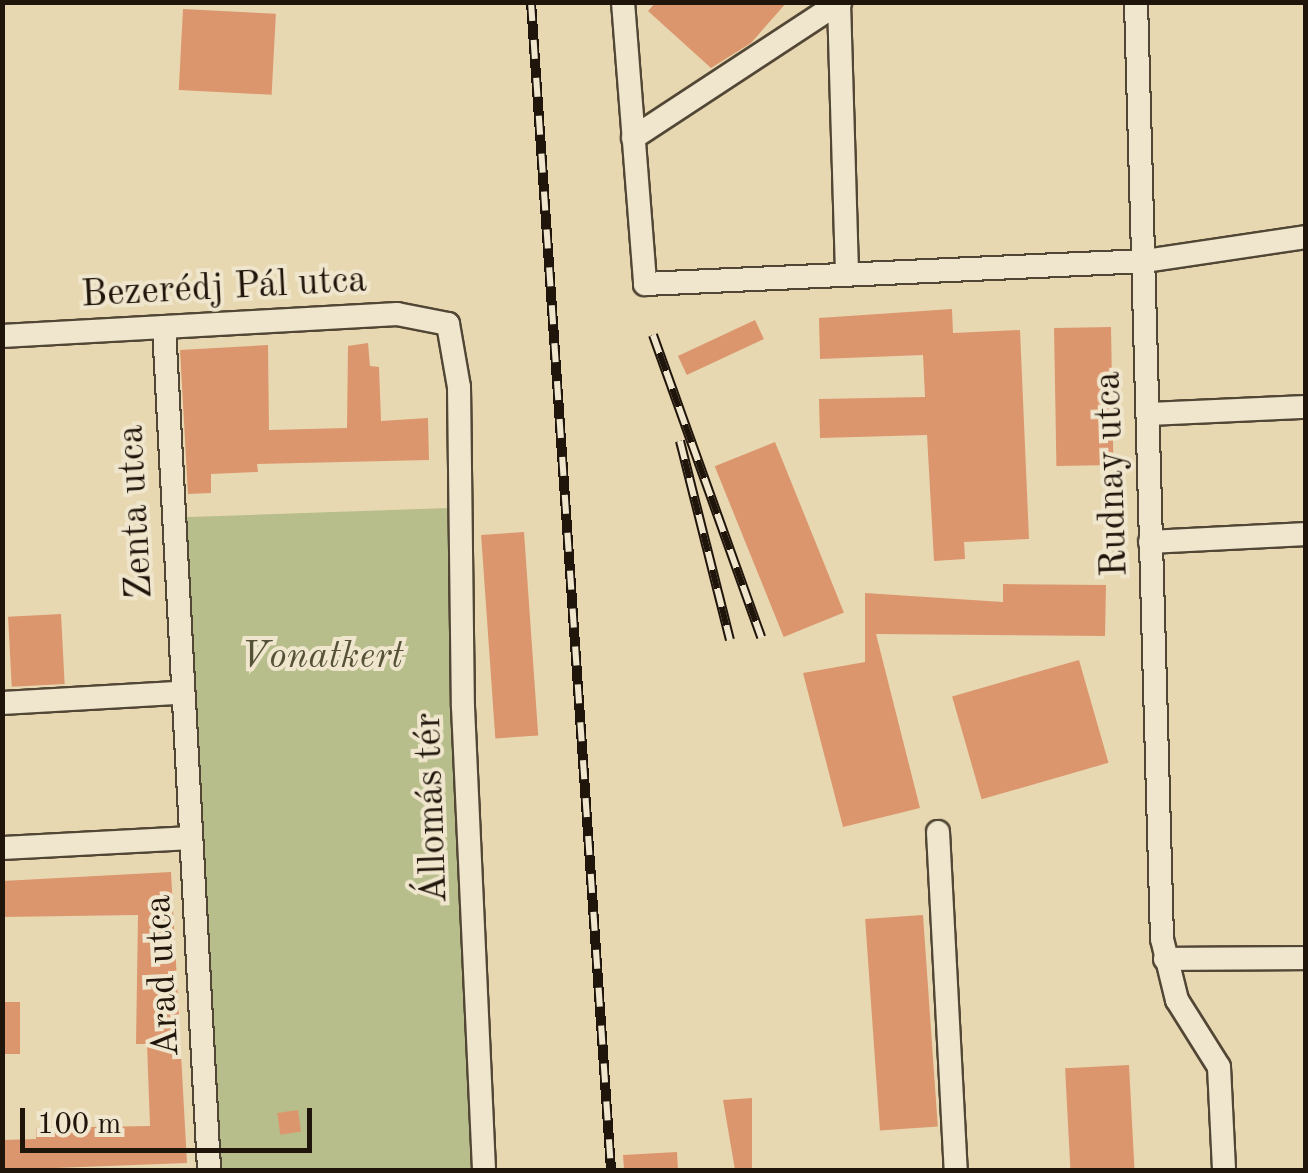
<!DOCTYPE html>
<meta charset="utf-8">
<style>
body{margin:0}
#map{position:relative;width:1308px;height:1173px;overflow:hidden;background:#e7d8b2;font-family:"Old Standard TT",serif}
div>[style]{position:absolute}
.green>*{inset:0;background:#b7be8b;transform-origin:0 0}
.building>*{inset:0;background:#dc966e;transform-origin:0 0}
.roads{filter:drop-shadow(2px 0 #524635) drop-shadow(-2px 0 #524635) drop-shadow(0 2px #524635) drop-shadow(0 -2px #524635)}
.minor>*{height:22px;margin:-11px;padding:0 11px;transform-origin:11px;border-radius:11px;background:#efe6cd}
.rail>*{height:10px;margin-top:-5px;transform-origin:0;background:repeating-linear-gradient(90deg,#efe6cd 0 19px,#20150b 0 38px);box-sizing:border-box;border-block:2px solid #20150b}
span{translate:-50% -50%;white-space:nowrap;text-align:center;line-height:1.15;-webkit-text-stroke:8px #efe6cd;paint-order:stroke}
.street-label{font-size:38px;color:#20150b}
.park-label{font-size:38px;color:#555038;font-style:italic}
.frame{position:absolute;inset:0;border:5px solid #20150b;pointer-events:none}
.scale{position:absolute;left:20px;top:1108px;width:292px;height:45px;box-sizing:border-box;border:5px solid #20150b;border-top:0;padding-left:12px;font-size:30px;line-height:35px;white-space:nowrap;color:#20150b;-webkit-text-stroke:8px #efe6cd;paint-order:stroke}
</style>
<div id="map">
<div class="green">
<i style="left:449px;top:508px;width:662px;height:268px;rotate:88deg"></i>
</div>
<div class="building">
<i style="clip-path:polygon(656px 2px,787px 2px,751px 43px,711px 68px,648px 11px)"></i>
<i style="left:183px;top:9px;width:93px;height:81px;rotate:3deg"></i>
<i style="clip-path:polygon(952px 309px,953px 333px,1020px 330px,1029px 539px,964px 542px,965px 559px,934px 561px,927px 435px,820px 438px,819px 399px,925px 397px,923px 355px,820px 359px,819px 318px)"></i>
<i style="left:755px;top:320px;width:21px;height:85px;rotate:65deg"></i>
<i style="left:1111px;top:327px;width:138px;height:57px;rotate:89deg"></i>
<i style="clip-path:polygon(368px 343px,370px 366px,379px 367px,381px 421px,428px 418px,429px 460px,257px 464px,258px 472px,211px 474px,211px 493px,188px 494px,180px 350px,268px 345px,269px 430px,347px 428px,348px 346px)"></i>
<i style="left:775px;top:442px;width:184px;height:65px;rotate:68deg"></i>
<i style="left:524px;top:532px;width:204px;height:43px;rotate:86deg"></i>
<i style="clip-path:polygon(1003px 584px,1106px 585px,1105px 636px,876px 634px,920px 808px,843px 827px,803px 673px,865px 662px,865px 593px,1003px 602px)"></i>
<i style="left:61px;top:614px;width:70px;height:53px;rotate:87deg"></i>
<i style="left:1079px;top:660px;width:107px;height:132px;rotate:74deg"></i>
<i style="clip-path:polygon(171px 872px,187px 1163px,2px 1170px,2px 1140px,36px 1139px,36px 1128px,150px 1126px,147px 1044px,136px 1044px,138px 915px,2px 917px,2px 881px)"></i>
<i style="left:923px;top:915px;width:212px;height:58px;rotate:86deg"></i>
<i style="left:2px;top:1002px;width:18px;height:52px"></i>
<i style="left:1129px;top:1065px;width:105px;height:64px;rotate:87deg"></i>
<i style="clip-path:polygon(752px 1098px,752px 1170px,735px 1170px,723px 1100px)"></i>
<i style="left:298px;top:1110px;width:22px;height:21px;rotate:82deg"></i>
<i style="clip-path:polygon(677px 1152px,678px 1170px,624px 1170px,623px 1155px)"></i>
</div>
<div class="roads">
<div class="minor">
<i style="left:623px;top:2px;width:283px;rotate:85.5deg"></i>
<i style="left:645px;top:284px;width:501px;rotate:-2.63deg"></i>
<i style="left:1145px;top:261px;width:163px;rotate:-8.5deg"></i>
<i style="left:1136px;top:2px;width:937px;rotate:88.41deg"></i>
<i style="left:1162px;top:939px;width:63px;rotate:76.2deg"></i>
<i style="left:1177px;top:1000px;width:79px;rotate:57.9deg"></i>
<i style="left:1219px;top:1067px;width:103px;rotate:87.2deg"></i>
<i style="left:839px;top:3px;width:271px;rotate:88.3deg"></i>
<i style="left:633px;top:138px;width:248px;rotate:-33.3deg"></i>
<i style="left:164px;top:327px;width:844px;rotate:86.94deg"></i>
<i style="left:2px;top:336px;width:396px;rotate:-3.2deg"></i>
<i style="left:397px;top:314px;width:52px;rotate:11.1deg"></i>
<i style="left:448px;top:324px;width:64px;rotate:80.1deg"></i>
<i style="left:459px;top:387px;width:320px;rotate:89.3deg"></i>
<i style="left:463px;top:707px;width:463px;rotate:87.4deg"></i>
<i style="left:1149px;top:414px;width:157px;rotate:-2.6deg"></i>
<i style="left:1150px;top:542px;width:156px;rotate:-2.9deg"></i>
<i style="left:2px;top:703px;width:176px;rotate:-3.3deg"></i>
<i style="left:938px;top:832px;width:338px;rotate:87deg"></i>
<i style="left:2px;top:848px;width:188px;rotate:-3deg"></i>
<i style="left:1165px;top:959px;width:141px;rotate:-0.4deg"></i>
</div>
</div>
<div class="rail">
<i style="left:531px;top:2px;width:1171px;rotate:86.08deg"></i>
<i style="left:653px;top:335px;width:321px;rotate:70.3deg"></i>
<i style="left:680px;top:441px;width:205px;rotate:75.9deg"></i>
</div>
<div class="street-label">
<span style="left:224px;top:289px;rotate:-3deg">Bezerédj Pál utca</span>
<span style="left:1113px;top:474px;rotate:-92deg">Rudnay utca</span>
<span style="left:137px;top:512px;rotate:-93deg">Zenta utca</span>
<span style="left:433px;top:808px;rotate:-92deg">Állomás tér</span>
<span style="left:164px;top:976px;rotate:-93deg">Arad utca</span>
</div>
<div class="park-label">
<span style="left:322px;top:658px">Vonatkert</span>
</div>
<div class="frame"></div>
<div class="scale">100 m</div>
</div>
